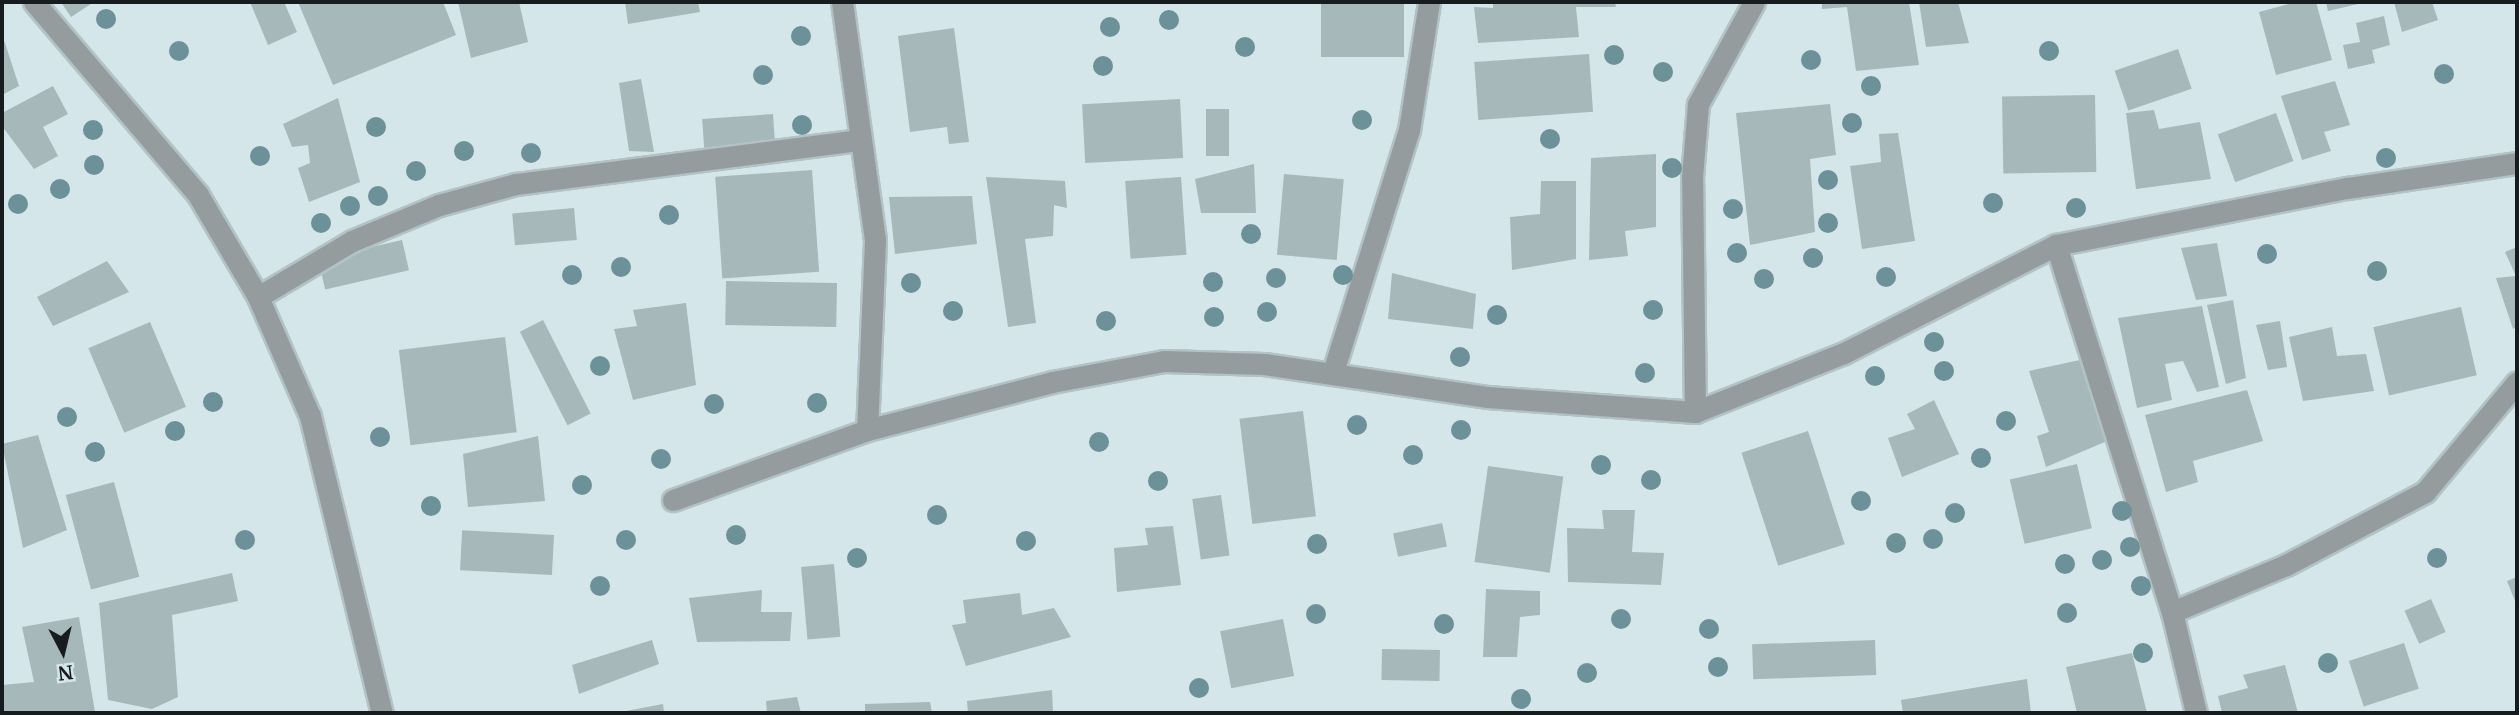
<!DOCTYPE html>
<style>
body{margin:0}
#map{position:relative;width:2519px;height:715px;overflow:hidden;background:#d4e6ea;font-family:Merriweather,serif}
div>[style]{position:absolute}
.building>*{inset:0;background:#a7b8bb;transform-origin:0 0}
.roads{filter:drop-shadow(2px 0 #b2c2c5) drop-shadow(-2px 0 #b2c2c5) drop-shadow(0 2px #b2c2c5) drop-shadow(0 -2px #b2c2c5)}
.street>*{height:21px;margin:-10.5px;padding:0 10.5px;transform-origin:10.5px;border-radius:10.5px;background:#959c9e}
.trees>*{width:20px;height:20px;margin:-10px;border-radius:50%;background:#6c9198}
span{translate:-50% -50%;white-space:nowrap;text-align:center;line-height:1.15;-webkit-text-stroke:5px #d4e6ea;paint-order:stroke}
.frame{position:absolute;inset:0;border:4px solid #171d1f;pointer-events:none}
.north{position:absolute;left:28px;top:617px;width:70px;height:70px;-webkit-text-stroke:5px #d4e6ea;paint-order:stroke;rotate:173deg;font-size:19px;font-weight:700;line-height:28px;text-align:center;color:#171d1f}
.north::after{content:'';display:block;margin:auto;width:24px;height:32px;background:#171d1f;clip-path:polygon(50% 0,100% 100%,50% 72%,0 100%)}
</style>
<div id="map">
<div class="building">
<i style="clip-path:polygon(61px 2px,94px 2px,71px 17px)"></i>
<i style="clip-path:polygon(250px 2px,284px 2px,297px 32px,268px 45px)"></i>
<i style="clip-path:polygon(298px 2px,443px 2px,456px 35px,333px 85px)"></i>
<i style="clip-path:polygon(458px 2px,519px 2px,528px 42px,471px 58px)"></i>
<i style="clip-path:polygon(625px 2px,698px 2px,700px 12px,628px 24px)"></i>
<i style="left:1321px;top:2px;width:83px;height:55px"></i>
<i style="clip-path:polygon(1493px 2px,1615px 2px,1616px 7px,1576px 7px,1579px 37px,1478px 43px,1474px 7px,1493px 8px)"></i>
<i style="clip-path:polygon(1822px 2px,1909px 2px,1919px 65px,1856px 71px,1847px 7px,1822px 9px)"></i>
<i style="clip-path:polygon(1919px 2px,1958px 2px,1969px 43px,1926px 47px)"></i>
<i style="clip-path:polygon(2296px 2px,2316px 2px,2332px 60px,2276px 75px,2259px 12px)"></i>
<i style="clip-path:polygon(2326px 2px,2358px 2px,2358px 4px,2328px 11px)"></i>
<i style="clip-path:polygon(2394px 2px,2432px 2px,2438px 20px,2402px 32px)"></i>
<i style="clip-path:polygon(2384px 16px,2390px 45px,2372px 50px,2375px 63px,2348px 69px,2343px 45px,2360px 42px,2356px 23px)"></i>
<i style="clip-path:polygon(954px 28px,969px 142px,949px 144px,947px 127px,910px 132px,898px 36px)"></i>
<i style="clip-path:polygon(2px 34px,19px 86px,2px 95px)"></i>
<i style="left:2178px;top:49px;width:42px;height:67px;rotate:71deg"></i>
<i style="left:1589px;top:54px;width:58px;height:115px;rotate:86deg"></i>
<i style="clip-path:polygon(641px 79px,654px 152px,629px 151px,619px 83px)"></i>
<i style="clip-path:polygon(2335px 81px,2350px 125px,2324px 132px,2331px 151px,2302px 160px,2281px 96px)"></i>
<i style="clip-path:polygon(53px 86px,68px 114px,43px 127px,58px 156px,34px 169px,2px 126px,2px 113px)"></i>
<i style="left:2095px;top:95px;width:77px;height:93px;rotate:89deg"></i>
<i style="clip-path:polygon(338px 98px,360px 182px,309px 202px,298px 168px,310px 163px,308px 145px,292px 147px,283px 124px)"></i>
<i style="left:1180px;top:99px;width:59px;height:98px;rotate:87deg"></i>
<i style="clip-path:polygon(1830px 104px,1836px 155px,1810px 159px,1815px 232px,1750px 245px,1736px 113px)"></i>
<i style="left:1229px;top:109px;width:47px;height:23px;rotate:90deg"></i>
<i style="clip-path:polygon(2154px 110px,2159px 129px,2200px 122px,2211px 179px,2136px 189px,2126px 113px)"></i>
<i style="left:2276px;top:113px;width:51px;height:62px;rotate:70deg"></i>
<i style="left:773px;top:114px;width:29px;height:71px;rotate:86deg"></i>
<i style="clip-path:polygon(1898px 133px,1915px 241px,1862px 249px,1850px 166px,1881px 162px,1879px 134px)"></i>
<i style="clip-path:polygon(1656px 154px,1656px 227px,1625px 231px,1628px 256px,1589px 260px,1591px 158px)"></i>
<i style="clip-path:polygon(1254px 164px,1256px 213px,1201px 213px,1195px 179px)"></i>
<i style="left:812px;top:170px;width:102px;height:97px;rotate:86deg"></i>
<i style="left:1284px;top:174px;width:60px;height:81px;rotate:5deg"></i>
<i style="clip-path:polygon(986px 177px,1065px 181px,1067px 208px,1054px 205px,1053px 236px,1025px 239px,1036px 323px,1008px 327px)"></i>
<i style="left:1181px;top:177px;width:78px;height:56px;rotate:86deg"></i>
<i style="clip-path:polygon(1541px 181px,1576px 181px,1576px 259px,1512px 270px,1510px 217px,1540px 214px)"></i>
<i style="clip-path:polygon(972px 196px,977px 244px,895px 254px,889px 197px)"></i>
<i style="left:574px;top:208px;width:32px;height:62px;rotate:85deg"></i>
<i style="left:402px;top:240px;width:31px;height:86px;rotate:77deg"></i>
<i style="clip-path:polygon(2217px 243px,2227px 296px,2196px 300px,2181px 248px)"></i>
<i style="clip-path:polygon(2517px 247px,2517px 327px,2513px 329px,2496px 278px,2516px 276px,2505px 252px)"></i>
<i style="clip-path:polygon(107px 261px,129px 292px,53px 326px,37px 297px)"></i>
<i style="clip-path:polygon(1392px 273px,1476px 294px,1473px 329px,1388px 319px)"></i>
<i style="left:837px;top:283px;width:44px;height:111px;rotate:91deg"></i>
<i style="clip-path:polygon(2233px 300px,2246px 378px,2226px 384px,2207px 305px)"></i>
<i style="clip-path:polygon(686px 303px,696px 385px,633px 400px,614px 329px,637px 326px,633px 310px)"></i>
<i style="clip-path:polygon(2202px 306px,2219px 387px,2197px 392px,2183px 361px,2165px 364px,2172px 400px,2137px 408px,2118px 318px)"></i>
<i style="left:2461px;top:307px;width:70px;height:90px;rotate:77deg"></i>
<i style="left:543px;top:320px;width:105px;height:26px;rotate:63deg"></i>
<i style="clip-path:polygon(2280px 321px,2287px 367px,2268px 370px,2256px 325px)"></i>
<i style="left:150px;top:322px;width:92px;height:67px;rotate:67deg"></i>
<i style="clip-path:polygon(2332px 327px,2337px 356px,2366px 354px,2374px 391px,2303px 401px,2289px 337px)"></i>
<i style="left:505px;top:337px;width:96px;height:107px;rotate:83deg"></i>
<i style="clip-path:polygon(2080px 360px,2107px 441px,2046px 467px,2037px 436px,2049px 432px,2029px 371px)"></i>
<i style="clip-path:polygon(2247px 390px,2263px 441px,2193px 461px,2198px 482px,2166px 492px,2145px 415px)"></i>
<i style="clip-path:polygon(1934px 400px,1959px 454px,1902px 477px,1888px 438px,1915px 429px,1907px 414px)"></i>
<i style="left:1303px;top:411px;width:106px;height:64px;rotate:83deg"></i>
<i style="left:1808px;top:431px;width:119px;height:70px;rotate:72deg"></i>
<i style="clip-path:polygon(38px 435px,67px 530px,23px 548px,2px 444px)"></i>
<i style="clip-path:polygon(538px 436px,545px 501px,468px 507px,463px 454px)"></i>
<i style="left:2077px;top:464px;width:66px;height:69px;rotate:77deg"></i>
<i style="left:1488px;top:466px;width:76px;height:97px;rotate:8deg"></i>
<i style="left:114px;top:482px;width:98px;height:50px;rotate:75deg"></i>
<i style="left:1221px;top:495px;width:61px;height:29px;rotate:82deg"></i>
<i style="clip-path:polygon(1602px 510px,1635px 510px,1632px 552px,1664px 553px,1661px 585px,1568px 582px,1567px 528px,1604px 529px)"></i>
<i style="left:1442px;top:523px;width:24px;height:50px;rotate:78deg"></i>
<i style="clip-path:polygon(1173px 526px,1181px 585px,1117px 592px,1114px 548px,1148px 545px,1145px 528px)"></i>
<i style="left:554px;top:535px;width:40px;height:92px;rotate:93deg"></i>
<i style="left:834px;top:564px;width:73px;height:33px;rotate:85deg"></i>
<i style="clip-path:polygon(232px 573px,238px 601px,172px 615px,178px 697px,152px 709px,108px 700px,99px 603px)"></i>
<i style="clip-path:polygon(2517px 577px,2517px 606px,2507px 581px)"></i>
<i style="clip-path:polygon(1486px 589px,1540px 591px,1540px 615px,1520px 617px,1517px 657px,1483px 657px)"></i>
<i style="clip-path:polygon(762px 590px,761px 612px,792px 612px,790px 641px,697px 642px,689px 598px)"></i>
<i style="clip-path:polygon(1020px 593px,1022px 615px,1054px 608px,1071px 637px,966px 666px,952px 625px,966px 623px,963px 600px)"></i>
<i style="left:2431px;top:599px;width:36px;height:29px;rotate:66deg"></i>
<i style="clip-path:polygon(79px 617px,95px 712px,2px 713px,2px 685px,34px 682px,22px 627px)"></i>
<i style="left:1283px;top:619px;width:58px;height:64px;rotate:79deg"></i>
<i style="clip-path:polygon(652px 640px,659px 664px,579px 694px,572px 665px)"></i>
<i style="left:1875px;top:640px;width:35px;height:123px;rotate:88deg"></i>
<i style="left:2404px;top:643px;width:48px;height:58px;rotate:72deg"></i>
<i style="left:1382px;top:649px;width:58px;height:31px;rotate:1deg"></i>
<i style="clip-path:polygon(2132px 653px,2147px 713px,2077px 713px,2066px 667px)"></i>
<i style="clip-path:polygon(2285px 665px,2298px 713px,2222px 713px,2218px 696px,2248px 688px,2243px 675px)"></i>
<i style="clip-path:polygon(2027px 679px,2031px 713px,1903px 713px,1901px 700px)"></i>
<i style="clip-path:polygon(1052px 690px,1053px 713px,968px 713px,967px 701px)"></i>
<i style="clip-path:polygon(797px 697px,801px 713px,767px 713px,766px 701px)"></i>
<i style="clip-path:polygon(930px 702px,932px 713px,865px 713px,865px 704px)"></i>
<i style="clip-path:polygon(663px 704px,664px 713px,621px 713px,621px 712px)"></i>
</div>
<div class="roads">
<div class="street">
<i style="left:34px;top:2px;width:253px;rotate:49.6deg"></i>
<i style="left:198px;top:195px;width:118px;rotate:59.5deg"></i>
<i style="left:258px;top:297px;width:130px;rotate:66.4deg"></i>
<i style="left:310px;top:416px;width:306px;rotate:76.4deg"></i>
<i style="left:842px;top:2px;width:241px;rotate:82.1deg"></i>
<i style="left:875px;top:241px;width:189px;rotate:92.4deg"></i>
<i style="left:2056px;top:245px;width:385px;rotate:72.5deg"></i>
<i style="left:2172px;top:612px;width:104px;rotate:76.6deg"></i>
<i style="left:258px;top:297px;width:109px;rotate:-30.8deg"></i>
<i style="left:352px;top:241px;width:94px;rotate:-22.5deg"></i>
<i style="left:439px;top:205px;width:80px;rotate:-15.3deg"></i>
<i style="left:516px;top:184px;width:346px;rotate:-7.3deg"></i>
<i style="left:1333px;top:372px;width:254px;rotate:-72.6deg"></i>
<i style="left:1409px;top:130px;width:130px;rotate:-81.1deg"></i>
<i style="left:1695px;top:412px;width:235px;rotate:-90.7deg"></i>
<i style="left:1692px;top:177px;width:73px;rotate:-85.3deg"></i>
<i style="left:1698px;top:104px;width:116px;rotate:-61.2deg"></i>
<i style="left:673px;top:500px;width:206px;rotate:-19.8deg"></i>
<i style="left:867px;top:430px;width:191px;rotate:-14.5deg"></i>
<i style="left:1052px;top:382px;width:114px;rotate:-10.6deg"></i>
<i style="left:1164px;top:361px;width:100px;rotate:1.7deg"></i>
<i style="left:1264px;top:364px;width:225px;rotate:8.4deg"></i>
<i style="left:1487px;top:397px;width:209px;rotate:4.1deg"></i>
<i style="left:1695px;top:412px;width:160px;rotate:-21.6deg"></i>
<i style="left:1844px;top:353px;width:238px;rotate:-27deg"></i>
<i style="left:2056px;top:245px;width:297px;rotate:-11.1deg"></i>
<i style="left:2347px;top:188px;width:172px;rotate:-8.4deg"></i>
<i style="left:2172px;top:612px;width:123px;rotate:-22.4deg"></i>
<i style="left:2286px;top:565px;width:157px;rotate:-27.7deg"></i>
<i style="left:2425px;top:492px;width:143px;rotate:-50.1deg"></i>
</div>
</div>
<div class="trees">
<i style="left:106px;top:19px"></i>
<i style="left:1169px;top:20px"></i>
<i style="left:1110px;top:27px"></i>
<i style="left:801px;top:36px"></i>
<i style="left:1245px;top:47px"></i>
<i style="left:179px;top:51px"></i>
<i style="left:2049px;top:51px"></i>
<i style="left:1614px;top:55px"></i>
<i style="left:1811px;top:60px"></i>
<i style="left:1103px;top:66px"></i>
<i style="left:1663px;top:72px"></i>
<i style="left:2444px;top:74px"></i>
<i style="left:763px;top:75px"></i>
<i style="left:1871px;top:86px"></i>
<i style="left:1362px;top:120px"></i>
<i style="left:1852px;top:123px"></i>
<i style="left:802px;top:125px"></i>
<i style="left:376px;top:127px"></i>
<i style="left:93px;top:130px"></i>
<i style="left:1550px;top:139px"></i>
<i style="left:464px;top:151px"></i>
<i style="left:531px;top:153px"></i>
<i style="left:260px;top:156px"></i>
<i style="left:2386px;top:158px"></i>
<i style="left:94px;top:165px"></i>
<i style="left:1672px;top:168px"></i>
<i style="left:416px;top:171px"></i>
<i style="left:1828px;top:180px"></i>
<i style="left:60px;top:189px"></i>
<i style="left:378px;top:196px"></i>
<i style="left:1993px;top:203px"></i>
<i style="left:18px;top:204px"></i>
<i style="left:350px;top:206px"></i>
<i style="left:2076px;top:208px"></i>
<i style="left:1733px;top:209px"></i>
<i style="left:669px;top:215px"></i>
<i style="left:321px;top:223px"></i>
<i style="left:1828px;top:223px"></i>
<i style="left:1251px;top:234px"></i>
<i style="left:1737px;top:253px"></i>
<i style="left:2267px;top:254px"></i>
<i style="left:1813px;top:258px"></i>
<i style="left:621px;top:267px"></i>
<i style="left:2377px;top:271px"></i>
<i style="left:572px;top:275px"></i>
<i style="left:1343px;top:275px"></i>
<i style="left:1886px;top:277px"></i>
<i style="left:1276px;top:278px"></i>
<i style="left:1764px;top:279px"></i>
<i style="left:1213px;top:282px"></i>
<i style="left:911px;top:283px"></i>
<i style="left:1653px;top:310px"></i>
<i style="left:953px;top:311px"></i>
<i style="left:1267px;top:312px"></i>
<i style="left:1497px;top:315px"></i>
<i style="left:1214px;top:317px"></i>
<i style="left:1106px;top:321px"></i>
<i style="left:1934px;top:342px"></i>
<i style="left:1460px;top:357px"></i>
<i style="left:600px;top:366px"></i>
<i style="left:1944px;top:371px"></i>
<i style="left:1645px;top:373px"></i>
<i style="left:1875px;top:376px"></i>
<i style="left:213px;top:402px"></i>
<i style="left:817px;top:403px"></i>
<i style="left:714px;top:404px"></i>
<i style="left:67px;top:417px"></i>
<i style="left:2006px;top:421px"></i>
<i style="left:1357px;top:425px"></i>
<i style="left:1461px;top:430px"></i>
<i style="left:175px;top:431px"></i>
<i style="left:380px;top:437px"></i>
<i style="left:1099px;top:442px"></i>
<i style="left:95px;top:452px"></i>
<i style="left:1413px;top:455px"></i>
<i style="left:1981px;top:458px"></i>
<i style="left:661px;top:459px"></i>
<i style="left:1601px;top:465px"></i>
<i style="left:1651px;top:480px"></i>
<i style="left:1158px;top:481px"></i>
<i style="left:582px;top:485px"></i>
<i style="left:1861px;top:501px"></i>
<i style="left:431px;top:506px"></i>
<i style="left:2122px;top:511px"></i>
<i style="left:1955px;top:513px"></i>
<i style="left:937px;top:515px"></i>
<i style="left:736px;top:535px"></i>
<i style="left:1933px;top:539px"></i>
<i style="left:245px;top:540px"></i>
<i style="left:626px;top:540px"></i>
<i style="left:1026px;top:541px"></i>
<i style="left:1896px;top:543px"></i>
<i style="left:1317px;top:544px"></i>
<i style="left:2130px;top:547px"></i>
<i style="left:857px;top:558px"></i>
<i style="left:2437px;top:558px"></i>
<i style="left:2102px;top:560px"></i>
<i style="left:2065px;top:564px"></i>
<i style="left:600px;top:586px"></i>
<i style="left:2141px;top:586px"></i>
<i style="left:2067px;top:613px"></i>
<i style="left:1316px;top:614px"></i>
<i style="left:1621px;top:619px"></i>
<i style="left:1444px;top:624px"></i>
<i style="left:1709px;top:629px"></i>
<i style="left:2143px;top:653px"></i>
<i style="left:2328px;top:663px"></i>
<i style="left:1718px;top:667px"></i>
<i style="left:1587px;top:673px"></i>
<i style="left:1199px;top:688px"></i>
<i style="left:1521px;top:699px"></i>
</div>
<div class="frame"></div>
<div class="north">N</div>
</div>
